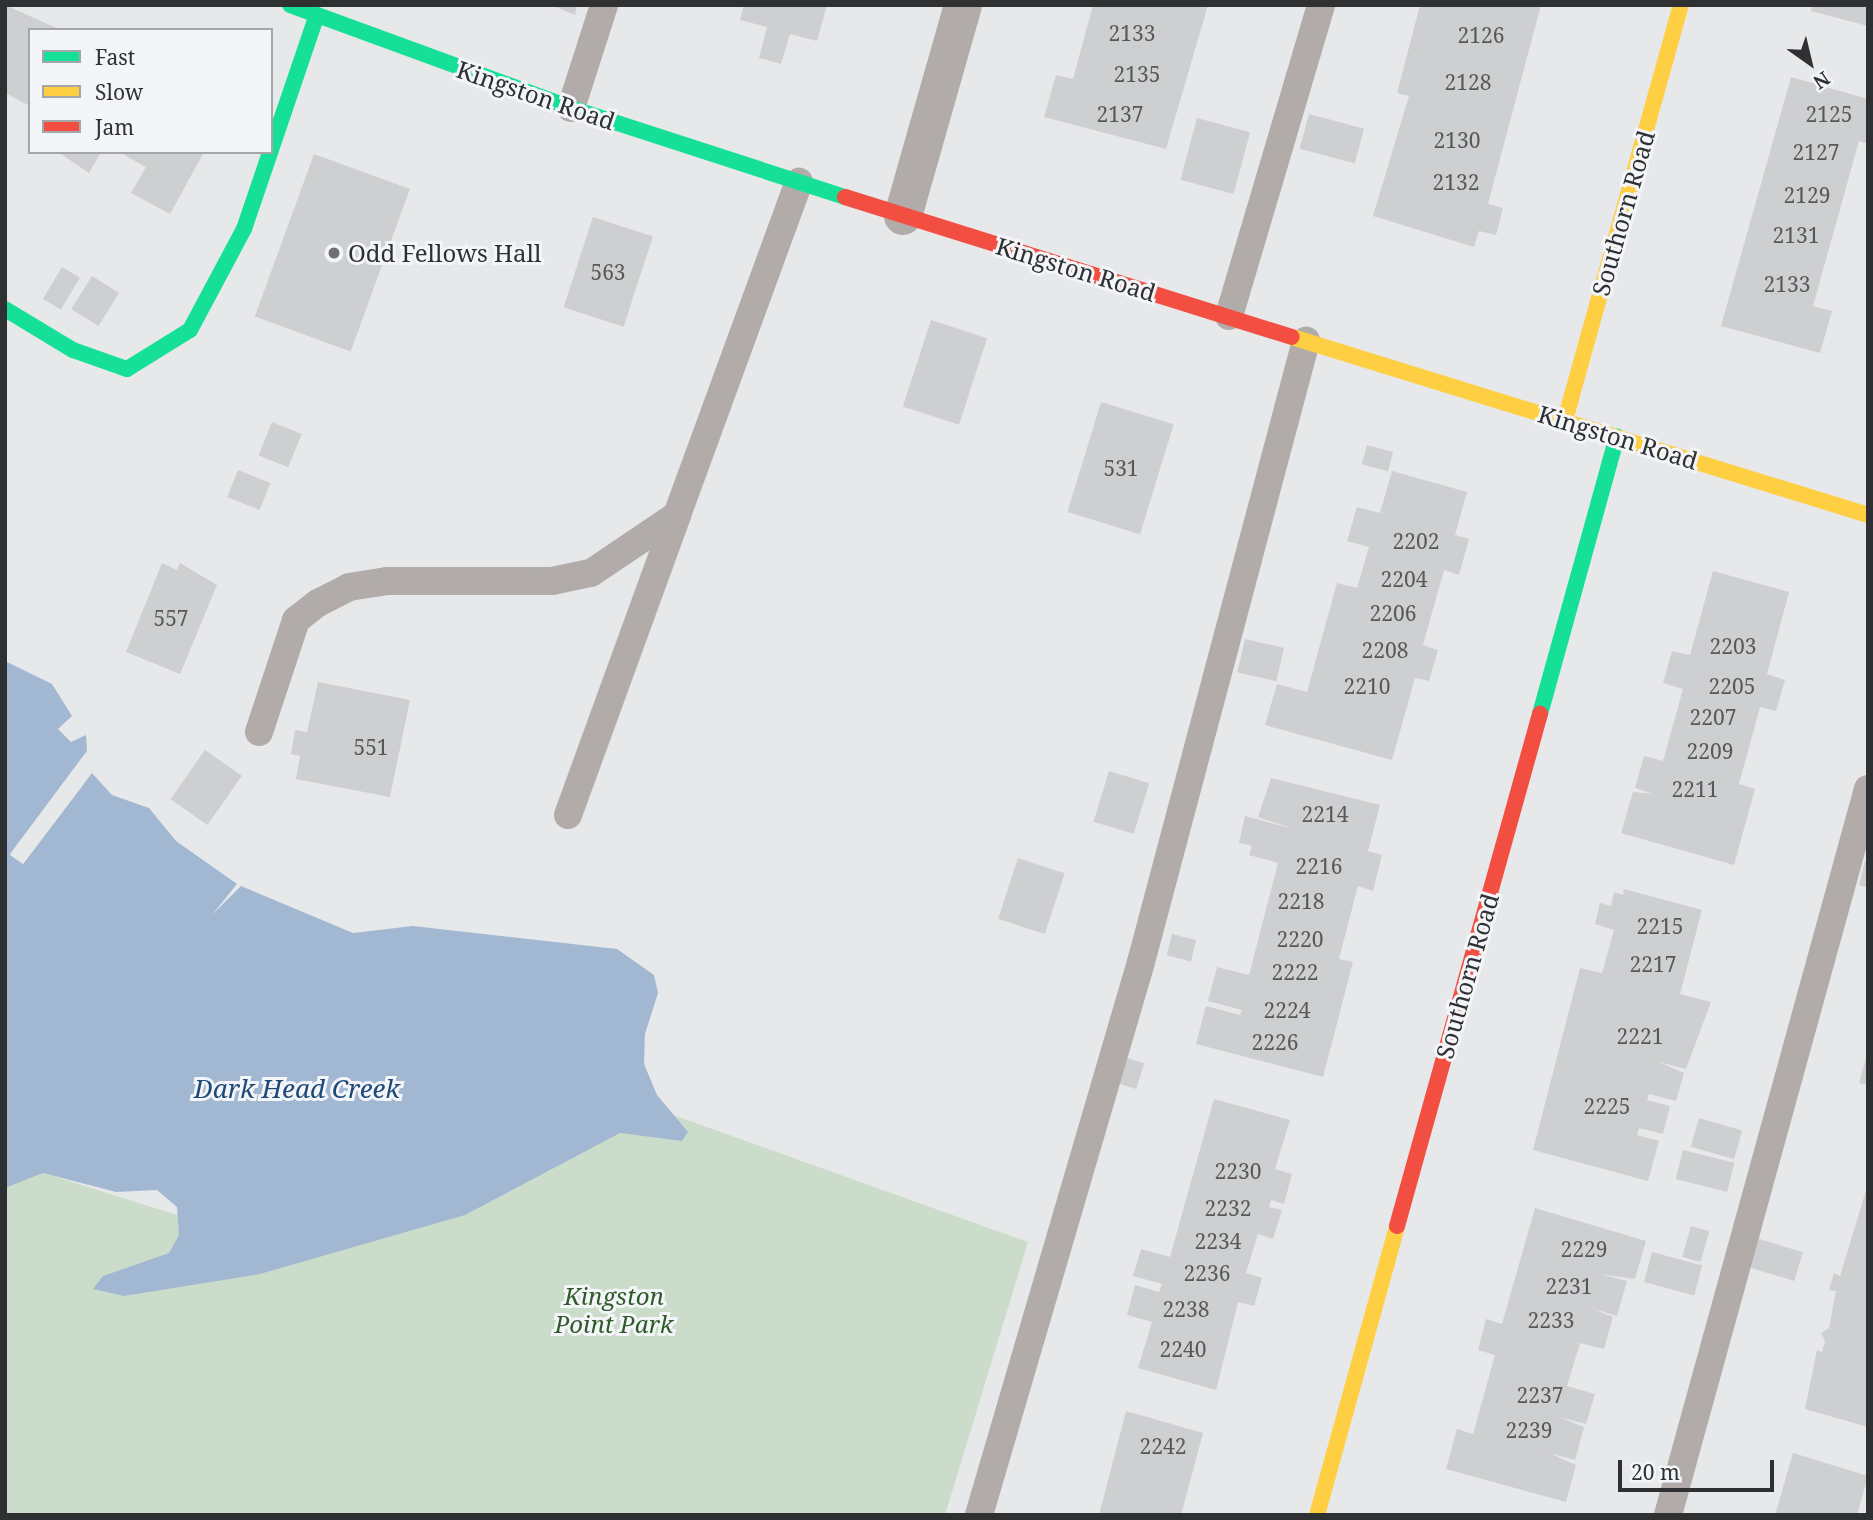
<!DOCTYPE html>
<style>
body{margin:0}
#map{position:relative;width:1873px;height:1520px;overflow:hidden;background:#e7e8ea;font-family:"Noto Serif",serif}
div>[style]{position:absolute}
.green>*{inset:0;background:#cbddca}
.water>*{inset:0;background:#a2b8d2}
.pier>*{inset:0;background:#e7e8ea}
.building>*{inset:0;background:#cecfd0;transform-origin:0 0}
.lane>*{height:28px;margin:-14px;padding:0 14px;transform-origin:14px;border-radius:14px;background:#b1aca9}
.street>*{height:38px;margin:-19px;padding:0 19px;transform-origin:19px;border-radius:19px;background:#b1aca9}
.fast>*{height:16px;margin:-8px;padding:0 8px;transform-origin:8px;border-radius:8px;background:#16e098}
.slow>*{height:16px;margin:-8px;padding:0 8px;transform-origin:8px;border-radius:8px;background:#ffcf43}
.jam>*{height:16px;margin:-8px;padding:0 8px;transform-origin:8px;border-radius:8px;background:#f24e42}
.dots>*{width:19px;height:19px;translate:-50% -50%;box-sizing:border-box;border:4px solid #f3f5f8;border-radius:50%}
span{translate:-50% -50%;white-space:nowrap;text-align:center;line-height:1.15;-webkit-text-stroke:6px #f3f5f8;paint-order:stroke}
.number-label{font-size:21px;color:#575859}
.number-label span{-webkit-text-stroke-width:0}
.street-label{font-size:24px;color:#2f3031}
.poi-label{font-size:24px;color:#2f3031}
.left{translate:0 -50%;text-align:left}
.park-label{font-size:24px;color:#2e5b28;font-style:italic}
.water-label{font-size:26px;color:#1f4979;font-style:italic}
.frame{position:absolute;inset:0;border:7px solid #2f3031;pointer-events:none}
.legend{position:absolute;left:28px;top:28px;width:245px;height:126px;box-sizing:border-box;background:#f3f5f8;border:2px solid #a5a6a8;margin:0;padding:9px 12px;list-style:none;font-size:21px;color:#2f3031}
.legend li{display:flex;align-items:center;gap:14px;height:35px}
.legend b{width:35px;border:2px solid #a5a6a8}
.north{position:absolute;left:1775px;top:28px;width:70px;height:70px;-webkit-text-stroke:5px #f3f5f8;paint-order:stroke;rotate:146deg;font-size:19px;font-weight:700;line-height:28px;text-align:center;color:#2f3031}
.north::after{content:'';display:block;margin:auto;width:24px;height:32px;background:#2f3031;clip-path:polygon(50% 0,100% 100%,50% 72%,0 100%)}
.scale{position:absolute;left:1618px;top:1460px;width:156px;height:32px;box-sizing:border-box;border:4px solid #2f3031;border-top:0;padding-left:9px;font-size:21px;line-height:24px;white-space:nowrap;color:#2f3031;-webkit-text-stroke:5px #f3f5f8;paint-order:stroke}
</style>
<div id="map">
<div class="green">
<i style="clip-path:polygon(598px 1088px,1028px 1242px,945px 1515px,5px 1515px,5px 1187px,28px 1168px,177px 1215px,308px 1234px)"></i>
</div>
<div class="water">
<i style="clip-path:polygon(5px 661px,52px 684px,72px 716px,58px 729px,71px 742px,86px 735px,87px 751px,10px 854px,23px 864px,92px 773px,112px 795px,149px 808px,176px 841px,237px 884px,212px 915px,241px 886px,353px 933px,413px 926px,617px 949px,654px 975px,658px 993px,645px 1034px,644px 1064px,657px 1095px,688px 1132px,682px 1141px,620px 1133px,465px 1215px,260px 1274px,124px 1296px,93px 1289px,103px 1276px,169px 1253px,179px 1235px,177px 1207px,157px 1190px,116px 1192px,43px 1173px,5px 1188px)"></i>
</div>
<div class="pier">
<i style="clip-path:polygon(87px 751px,15px 854px,23px 860px,92px 773px,23px 864px,10px 855px)"></i>
</div>
<div class="building">
<i style="clip-path:polygon(5px 5px,61px 30px,30px 30px,30px 106px,5px 93px)"></i>
<i style="clip-path:polygon(551px 5px,577px 5px,575px 15px)"></i>
<i style="clip-path:polygon(744px 5px,827px 5px,817px 41px,790px 34px,781px 64px,759px 58px,767px 27px,740px 20px)"></i>
<i style="clip-path:polygon(1093px 5px,1208px 5px,1166px 149px,1044px 117px,1056px 75px,1073px 79px)"></i>
<i style="clip-path:polygon(1420px 5px,1541px 5px,1488px 204px,1503px 208px,1496px 235px,1479px 231px,1474px 247px,1373px 216px,1409px 96px,1397px 93px)"></i>
<i style="clip-path:polygon(1812px 5px,1868px 5px,1868px 26px,1811px 11px)"></i>
<i style="clip-path:polygon(1791px 77px,1868px 99px,1868px 144px,1859px 141px,1813px 306px,1832px 311px,1820px 353px,1721px 326px)"></i>
<i style="left:1309px;top:114px;width:57px;height:36px;rotate:15deg"></i>
<i style="left:1197px;top:118px;width:55px;height:64px;rotate:15deg"></i>
<i style="clip-path:polygon(58px 152px,101px 152px,89px 173px)"></i>
<i style="clip-path:polygon(119px 152px,204px 152px,170px 214px,131px 193px,146px 167px)"></i>
<i style="left:314px;top:154px;width:102px;height:173px;rotate:20deg"></i>
<i style="left:593px;top:217px;width:63px;height:95px;rotate:18deg"></i>
<i style="left:62px;top:267px;width:21px;height:37px;rotate:31deg"></i>
<i style="left:92px;top:276px;width:32px;height:39px;rotate:32deg"></i>
<i style="left:931px;top:320px;width:59px;height:91px;rotate:18deg"></i>
<i style="left:1101px;top:402px;width:76px;height:115px;rotate:17deg"></i>
<i style="left:272px;top:422px;width:32px;height:36px;rotate:22deg"></i>
<i style="left:1367px;top:445px;width:27px;height:20px;rotate:15deg"></i>
<i style="left:238px;top:470px;width:35px;height:29px;rotate:22deg"></i>
<i style="clip-path:polygon(1392px 471px,1467px 492px,1455px 535px,1469px 539px,1459px 575px,1444px 570px,1423px 645px,1438px 650px,1429px 681px,1415px 678px,1392px 760px,1265px 725px,1277px 684px,1307px 692px,1337px 583px,1357px 588px,1369px 547px,1347px 541px,1357px 507px,1380px 513px)"></i>
<i style="clip-path:polygon(162px 563px,177px 570px,180px 563px,217px 585px,180px 674px,126px 652px)"></i>
<i style="clip-path:polygon(1713px 571px,1789px 592px,1767px 674px,1785px 680px,1776px 711px,1760px 707px,1739px 784px,1755px 789px,1734px 865px,1621px 833px,1633px 792px,1653px 794px,1635px 788px,1644px 756px,1663px 761px,1683px 689px,1663px 683px,1672px 651px,1690px 655px)"></i>
<i style="left:1245px;top:639px;width:40px;height:34px;rotate:13deg"></i>
<i style="clip-path:polygon(318px 682px,410px 700px,390px 797px,296px 779px,300px 756px,291px 754px,295px 730px,307px 732px)"></i>
<i style="left:205px;top:750px;width:45px;height:60px;rotate:35deg"></i>
<i style="left:1109px;top:771px;width:42px;height:53px;rotate:17deg"></i>
<i style="clip-path:polygon(1271px 778px,1380px 805px,1368px 851px,1382px 855px,1373px 891px,1358px 886px,1339px 959px,1353px 962px,1323px 1077px,1196px 1044px,1206px 1006px,1240px 1015px,1242px 1010px,1208px 1001px,1217px 967px,1249px 975px,1278px 863px,1249px 855px,1252px 846px,1239px 843px,1245px 816px,1294px 829px,1258px 817px)"></i>
<i style="left:1018px;top:858px;width:49px;height:64px;rotate:18deg"></i>
<i style="clip-path:polygon(1865px 861px,1868px 861px,1868px 888px,1859px 885px)"></i>
<i style="clip-path:polygon(1624px 889px,1702px 910px,1680px 994px,1711px 1002px,1686px 1069px,1659px 1062px,1684px 1073px,1676px 1101px,1649px 1094px,1647px 1100px,1670px 1106px,1663px 1134px,1639px 1128px,1637px 1135px,1659px 1141px,1648px 1181px,1533px 1150px,1580px 968px,1602px 973px,1614px 930px,1595px 924px,1600px 903px,1611px 906px,1614px 892px,1623px 895px)"></i>
<i style="left:1172px;top:934px;width:25px;height:22px;rotate:14deg"></i>
<i style="clip-path:polygon(1867px 1054px,1868px 1054px,1868px 1085px,1859px 1083px)"></i>
<i style="left:1124px;top:1057px;width:21px;height:27px;rotate:17deg"></i>
<i style="clip-path:polygon(1214px 1099px,1290px 1120px,1275px 1169px,1292px 1174px,1284px 1204px,1271px 1200px,1269px 1207px,1282px 1210px,1273px 1239px,1258px 1234px,1246px 1273px,1262px 1278px,1254px 1306px,1238px 1302px,1216px 1390px,1138px 1368px,1152px 1322px,1127px 1315px,1135px 1285px,1159px 1292px,1162px 1284px,1133px 1276px,1141px 1249px,1170px 1257px)"></i>
<i style="left:1699px;top:1118px;width:45px;height:30px;rotate:16deg"></i>
<i style="left:1683px;top:1150px;width:53px;height:30px;rotate:14deg"></i>
<i style="clip-path:polygon(1868px 1184px,1868px 1427px,1805px 1409px,1817px 1350px,1822px 1352px,1825px 1341px,1821px 1333px,1829px 1328px,1836px 1291px,1829px 1290px,1834px 1273px,1840px 1276px)"></i>
<i style="clip-path:polygon(1535px 1208px,1646px 1241px,1635px 1279px,1600px 1274px,1627px 1281px,1617px 1316px,1591px 1308px,1613px 1317px,1604px 1349px,1580px 1343px,1567px 1386px,1595px 1394px,1586px 1424px,1559px 1417px,1584px 1427px,1575px 1460px,1549px 1453px,1576px 1465px,1566px 1502px,1446px 1469px,1457px 1429px,1473px 1434px,1495px 1355px,1478px 1350px,1486px 1319px,1502px 1324px)"></i>
<i style="left:1691px;top:1226px;width:19px;height:32px;rotate:16deg"></i>
<i style="left:1756px;top:1238px;width:49px;height:30px;rotate:17deg"></i>
<i style="left:1652px;top:1252px;width:52px;height:31px;rotate:15deg"></i>
<i style="clip-path:polygon(1126px 1411px,1203px 1433px,1181px 1515px,1099px 1515px)"></i>
<i style="clip-path:polygon(1793px 1453px,1868px 1476px,1857px 1515px,1775px 1515px)"></i>
</div>
<div class="lane">
<i style="left:571px;top:108px;width:108px;rotate:-72.2deg"></i>
<i style="left:1229px;top:316px;width:324px;rotate:-73.5deg"></i>
<i style="left:259px;top:732px;width:118px;rotate:-71.7deg"></i>
<i style="left:296px;top:620px;width:28px;rotate:-38deg"></i>
<i style="left:318px;top:603px;width:35px;rotate:-27deg"></i>
<i style="left:349px;top:587px;width:38px;rotate:-9deg"></i>
<i style="left:387px;top:581px;width:165px"></i>
<i style="left:552px;top:581px;width:40px;rotate:-12deg"></i>
<i style="left:591px;top:573px;width:104px;rotate:-34deg"></i>
<i style="left:677px;top:515px;width:355px;rotate:-69.9deg"></i>
<i style="left:568px;top:815px;width:319px;rotate:-70deg"></i>
<i style="left:979px;top:1515px;width:576px;rotate:-73.67deg"></i>
<i style="left:1141px;top:962px;width:643px;rotate:-75.12deg"></i>
<i style="left:1668px;top:1515px;width:753px;rotate:-74.6deg"></i>
</div>
<div class="street">
<i style="left:903px;top:216px;width:219px;rotate:-74.1deg"></i>
</div>
<div class="fast">
<i style="left:290px;top:5px;width:299px;rotate:20.1deg"></i>
<i style="left:571px;top:108px;width:288px;rotate:18deg"></i>
<i style="left:5px;top:309px;width:79px;rotate:31.1deg"></i>
<i style="left:73px;top:350px;width:57px;rotate:19.4deg"></i>
<i style="left:127px;top:369px;width:74px;rotate:-31.8deg"></i>
<i style="left:190px;top:330px;width:115px;rotate:-61.9deg"></i>
<i style="left:244px;top:229px;width:223px;rotate:-71.2deg"></i>
<i style="left:1540px;top:714px;width:288px;rotate:-74.5deg"></i>
</div>
<div class="slow">
<i style="left:1292px;top:337px;width:603px;rotate:17.17deg"></i>
<i style="left:1565px;top:420px;width:431px;rotate:-74.4deg"></i>
<i style="left:1317px;top:1515px;width:300px;rotate:-74.5deg"></i>
</div>
<div class="jam">
<i style="left:845px;top:197px;width:468px;rotate:17.4deg"></i>
<i style="left:1397px;top:1226px;width:532px;rotate:-74.4deg"></i>
</div>
<div class="dots">
<i style="left:334px;top:253px;background:#6f7072"></i>
</div>
<div class="number-label">
<span style="left:1132px;top:33px">2133</span>
<span style="left:1481px;top:35px">2126</span>
<span style="left:1137px;top:74px">2135</span>
<span style="left:1468px;top:82px">2128</span>
<span style="left:1120px;top:114px">2137</span>
<span style="left:1829px;top:114px">2125</span>
<span style="left:1457px;top:140px">2130</span>
<span style="left:1816px;top:152px">2127</span>
<span style="left:1456px;top:182px">2132</span>
<span style="left:1807px;top:195px">2129</span>
<span style="left:1796px;top:235px">2131</span>
<span style="left:608px;top:272px">563</span>
<span style="left:1787px;top:284px">2133</span>
<span style="left:1121px;top:468px">531</span>
<span style="left:1416px;top:541px">2202</span>
<span style="left:1404px;top:579px">2204</span>
<span style="left:1393px;top:613px">2206</span>
<span style="left:171px;top:618px">557</span>
<span style="left:1733px;top:646px">2203</span>
<span style="left:1385px;top:650px">2208</span>
<span style="left:1367px;top:686px">2210</span>
<span style="left:1732px;top:686px">2205</span>
<span style="left:1713px;top:717px">2207</span>
<span style="left:371px;top:747px">551</span>
<span style="left:1710px;top:751px">2209</span>
<span style="left:1695px;top:789px">2211</span>
<span style="left:1325px;top:814px">2214</span>
<span style="left:1319px;top:866px">2216</span>
<span style="left:1301px;top:901px">2218</span>
<span style="left:1660px;top:926px">2215</span>
<span style="left:1300px;top:939px">2220</span>
<span style="left:1653px;top:964px">2217</span>
<span style="left:1295px;top:972px">2222</span>
<span style="left:1287px;top:1010px">2224</span>
<span style="left:1640px;top:1036px">2221</span>
<span style="left:1275px;top:1042px">2226</span>
<span style="left:1607px;top:1106px">2225</span>
<span style="left:1238px;top:1171px">2230</span>
<span style="left:1228px;top:1208px">2232</span>
<span style="left:1218px;top:1241px">2234</span>
<span style="left:1584px;top:1249px">2229</span>
<span style="left:1207px;top:1273px">2236</span>
<span style="left:1569px;top:1286px">2231</span>
<span style="left:1186px;top:1309px">2238</span>
<span style="left:1551px;top:1320px">2233</span>
<span style="left:1183px;top:1349px">2240</span>
<span style="left:1540px;top:1395px">2237</span>
<span style="left:1529px;top:1430px">2239</span>
<span style="left:1163px;top:1446px">2242</span>
</div>
<div class="street-label">
<span style="left:536px;top:95px;rotate:19deg">Kingston Road</span>
<span style="left:1623px;top:213px;rotate:-74deg">Southorn Road</span>
<span style="left:1076px;top:269px;rotate:17deg">Kingston Road</span>
<span style="left:1618px;top:437px;rotate:17deg">Kingston Road</span>
<span style="left:1467px;top:976px;rotate:-74deg">Southorn Road</span>
</div>
<div class="poi-label">
<span class="left" style="left:348px;top:253px">Odd Fellows Hall</span>
</div>
<div class="park-label">
<span style="left:614px;top:1310px">Kingston<br>Point Park</span>
</div>
<div class="water-label">
<span style="left:297px;top:1089px">Dark Head Creek</span>
</div>
<div class="frame"></div>
<ul class="legend">
<li><b style="height:9px;background:#16e098"></b>Fast</li>
<li><b style="height:9px;background:#ffcf43"></b>Slow</li>
<li><b style="height:9px;background:#f24e42"></b>Jam</li>
</ul>
<div class="north">N</div>
<div class="scale">20 m</div>
</div>
